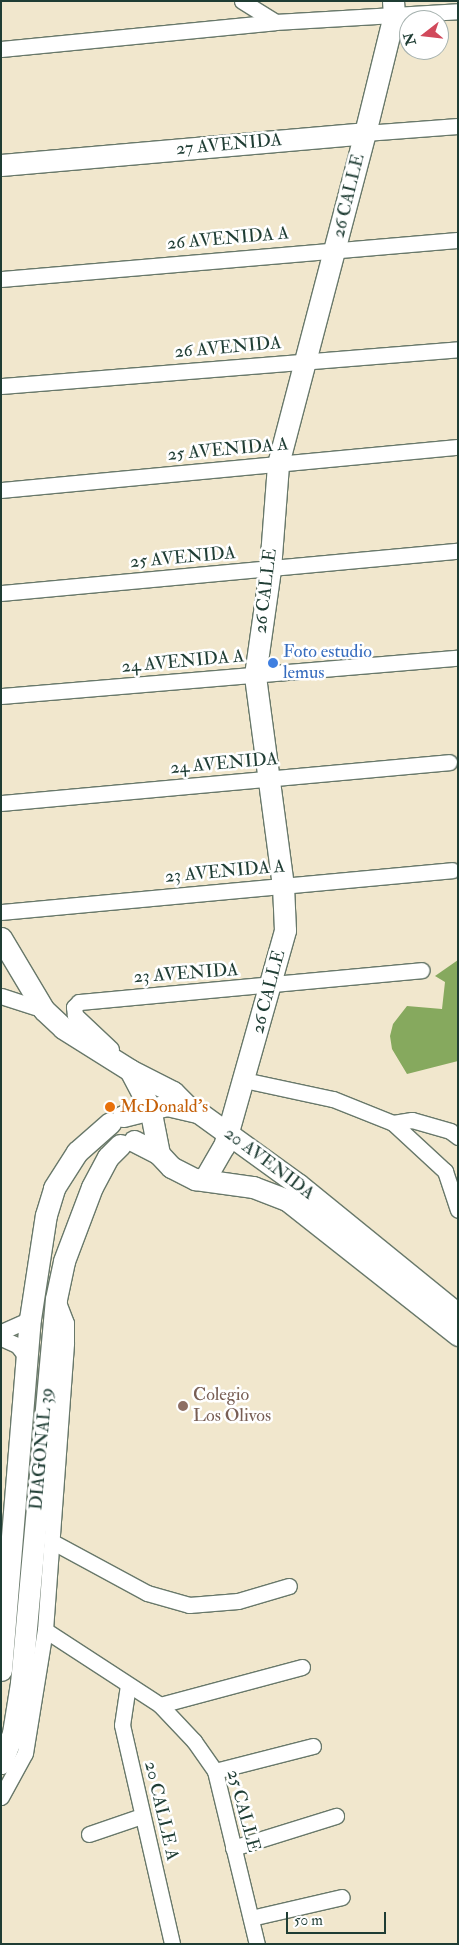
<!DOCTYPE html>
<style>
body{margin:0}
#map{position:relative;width:459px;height:1945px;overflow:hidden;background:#f1e7cd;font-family:"IM FELL Double Pica",serif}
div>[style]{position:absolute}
.forest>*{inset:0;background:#86a95e}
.roads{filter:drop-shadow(1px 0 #68786a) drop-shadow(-1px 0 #68786a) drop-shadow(0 1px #68786a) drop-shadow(0 -1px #68786a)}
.street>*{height:15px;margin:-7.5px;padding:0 7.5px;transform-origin:7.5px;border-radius:7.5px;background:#fff}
.secondary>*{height:21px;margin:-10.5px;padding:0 10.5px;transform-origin:10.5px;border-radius:10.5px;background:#fff}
.dots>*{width:14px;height:14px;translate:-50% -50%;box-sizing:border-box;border:2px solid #fff;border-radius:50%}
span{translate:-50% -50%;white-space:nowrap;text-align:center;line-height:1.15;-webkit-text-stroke:5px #fff;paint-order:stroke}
.street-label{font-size:18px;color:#1f3d34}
.shop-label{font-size:18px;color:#366cbe}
.left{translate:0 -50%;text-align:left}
.food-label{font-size:18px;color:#c56008}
.education-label{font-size:18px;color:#785e54}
.frame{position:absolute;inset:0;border:2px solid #1f3d34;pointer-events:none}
.north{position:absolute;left:399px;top:10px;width:50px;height:50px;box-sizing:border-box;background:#fff;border:1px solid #a5b1ae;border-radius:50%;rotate:254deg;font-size:14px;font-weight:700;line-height:20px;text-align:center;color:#1f3d34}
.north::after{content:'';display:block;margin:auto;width:18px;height:22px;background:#d1495b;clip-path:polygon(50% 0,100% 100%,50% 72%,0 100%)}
.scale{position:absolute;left:286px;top:1912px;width:100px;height:22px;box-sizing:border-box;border:2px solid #1f3d34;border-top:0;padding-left:6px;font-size:15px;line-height:18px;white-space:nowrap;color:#1f3d34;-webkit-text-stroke:4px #fff;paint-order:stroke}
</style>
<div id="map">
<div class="forest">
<i style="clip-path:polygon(458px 960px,458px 1061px,407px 1074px,392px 1049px,390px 1036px,393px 1024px,407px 1006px,442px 1009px,445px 982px,435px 976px)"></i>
</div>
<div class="roads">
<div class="street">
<i style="left:242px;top:1px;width:39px;rotate:32deg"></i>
<i style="left:1px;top:49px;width:275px;rotate:-5.6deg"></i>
<i style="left:275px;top:22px;width:183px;rotate:-3.4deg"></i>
<i style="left:365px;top:133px;width:93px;rotate:-4.3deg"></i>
<i style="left:1px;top:279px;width:459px;rotate:-4.9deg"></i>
<i style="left:1px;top:386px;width:458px;rotate:-4.6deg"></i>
<i style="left:1px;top:490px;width:459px;rotate:-5.4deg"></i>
<i style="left:1px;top:593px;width:459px;rotate:-5.3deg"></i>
<i style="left:1px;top:696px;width:459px;rotate:-4.8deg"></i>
<i style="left:1px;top:803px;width:450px;rotate:-5.2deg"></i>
<i style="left:1px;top:912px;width:453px;rotate:-5.3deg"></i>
<i style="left:1px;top:996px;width:45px;rotate:18deg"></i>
<i style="left:111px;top:1049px;width:50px;rotate:-136.6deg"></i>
<i style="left:75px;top:1015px;width:8px;rotate:-97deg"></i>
<i style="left:74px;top:1007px;width:7px;rotate:-45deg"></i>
<i style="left:79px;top:1002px;width:344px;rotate:-5.3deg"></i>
<i style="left:244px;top:1080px;width:91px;rotate:12.1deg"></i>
<i style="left:333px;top:1099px;width:65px;rotate:21.8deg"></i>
<i style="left:393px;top:1123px;width:71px;rotate:42.7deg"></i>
<i style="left:445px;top:1171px;width:41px;rotate:71.6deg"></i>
<i style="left:393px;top:1123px;width:19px;rotate:-9deg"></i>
<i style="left:412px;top:1120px;width:40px;rotate:16deg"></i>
<i style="left:450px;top:1131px;width:10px;rotate:37deg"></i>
<i style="left:1px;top:1332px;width:32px;rotate:-24deg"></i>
<i style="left:1px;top:1338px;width:17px;rotate:24deg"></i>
<i style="left:17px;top:1345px;width:16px;rotate:52deg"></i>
<i style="left:51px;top:1541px;width:109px;rotate:28.4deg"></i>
<i style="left:147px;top:1593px;width:44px;rotate:15.9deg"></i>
<i style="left:189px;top:1605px;width:49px;rotate:-4.7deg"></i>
<i style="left:238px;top:1601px;width:53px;rotate:-16.4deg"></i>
<i style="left:45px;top:1630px;width:137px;rotate:33.1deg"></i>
<i style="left:160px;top:1705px;width:50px;rotate:46.6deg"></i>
<i style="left:194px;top:1741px;width:37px;rotate:55deg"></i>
<i style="left:215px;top:1771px;width:178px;rotate:76.4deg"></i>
<i style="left:128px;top:1685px;width:40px;rotate:98.5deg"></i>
<i style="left:122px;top:1725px;width:225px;rotate:77.1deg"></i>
<i style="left:160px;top:1705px;width:147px;rotate:-15deg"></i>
<i style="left:215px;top:1771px;width:101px;rotate:-14.3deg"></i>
<i style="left:1px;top:1797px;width:50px;rotate:-61.4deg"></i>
<i style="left:25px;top:1753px;width:125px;rotate:-80.8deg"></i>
<i style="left:45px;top:1630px;width:288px;rotate:-85.8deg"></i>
<i style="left:66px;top:1343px;width:20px;rotate:-90deg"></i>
<i style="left:66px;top:1323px;width:22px;rotate:-111deg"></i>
<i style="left:89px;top:1834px;width:56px;rotate:-18.8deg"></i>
<i style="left:233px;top:1848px;width:108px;rotate:-17.3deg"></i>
<i style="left:251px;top:1918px;width:93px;rotate:-13deg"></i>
</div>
<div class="secondary">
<i style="left:1px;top:165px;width:365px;rotate:-5deg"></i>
<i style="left:1px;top:938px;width:84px;rotate:59.2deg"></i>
<i style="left:44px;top:1010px;width:26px;rotate:43deg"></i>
<i style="left:63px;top:1028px;width:79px;rotate:32.1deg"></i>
<i style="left:130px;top:1070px;width:48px;rotate:27.1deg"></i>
<i style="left:173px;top:1092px;width:25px;rotate:45deg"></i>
<i style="left:130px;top:1070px;width:43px;rotate:62.2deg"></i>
<i style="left:150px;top:1108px;width:47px;rotate:78.9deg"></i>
<i style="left:159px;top:1154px;width:18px;rotate:47deg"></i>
<i style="left:171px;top:1167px;width:27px;rotate:27deg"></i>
<i style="left:195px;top:1179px;width:59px;rotate:7.9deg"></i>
<i style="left:253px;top:1187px;width:36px;rotate:21deg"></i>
<i style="left:287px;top:1200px;width:218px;rotate:38.3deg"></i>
<i style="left:123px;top:1116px;width:45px;rotate:-14deg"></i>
<i style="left:167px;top:1105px;width:32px;rotate:13deg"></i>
<i style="left:198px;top:1112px;width:125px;rotate:35.9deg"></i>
<i style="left:299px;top:1185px;width:205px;rotate:39.1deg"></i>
<i style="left:134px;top:1141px;width:28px;rotate:27deg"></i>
<i style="left:204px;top:1180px;width:39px;rotate:-60deg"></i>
<i style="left:224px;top:1146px;width:224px;rotate:-74.2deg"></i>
<i style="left:285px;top:930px;width:44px;rotate:-92.6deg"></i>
<i style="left:283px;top:886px;width:213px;rotate:-97.6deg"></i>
<i style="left:255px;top:675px;width:107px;rotate:-81.9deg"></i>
<i style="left:270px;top:569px;width:105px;rotate:-85.6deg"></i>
<i style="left:278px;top:464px;width:342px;rotate:-75.3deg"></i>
<i style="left:365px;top:133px;width:122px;rotate:-76.2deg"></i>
<i style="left:394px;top:15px;width:14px;rotate:-94deg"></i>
<i style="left:1px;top:1670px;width:352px;rotate:-85.3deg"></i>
<i style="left:30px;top:1319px;width:105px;rotate:-81.3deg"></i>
<i style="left:46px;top:1215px;width:28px;rotate:-73deg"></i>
<i style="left:54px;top:1188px;width:43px;rotate:-57.4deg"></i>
<i style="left:77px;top:1152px;width:44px;rotate:-41.3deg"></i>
<i style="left:1px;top:1763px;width:32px;rotate:-68deg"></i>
<i style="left:13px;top:1733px;width:51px;rotate:-80.9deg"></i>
<i style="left:21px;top:1683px;width:386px;rotate:-84.8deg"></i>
<i style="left:56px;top:1299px;width:39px;rotate:-78deg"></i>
<i style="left:64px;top:1261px;width:79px;rotate:-69.3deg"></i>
<i style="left:92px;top:1187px;width:34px;rotate:-62deg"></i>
<i style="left:108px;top:1157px;width:17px;rotate:-45deg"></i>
</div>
</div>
<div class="dots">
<i style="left:273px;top:663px;background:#3f7fe0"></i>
<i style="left:110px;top:1107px;background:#e8710a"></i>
<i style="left:183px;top:1406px;background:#8d6e63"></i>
</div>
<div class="street-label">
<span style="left:229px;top:145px;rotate:-5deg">27 AVENIDA</span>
<span style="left:349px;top:196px;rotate:-76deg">26 CALLE</span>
<span style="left:228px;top:239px;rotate:-5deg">26 AVENIDA A</span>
<span style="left:228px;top:348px;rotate:-5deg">26 AVENIDA</span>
<span style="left:228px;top:450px;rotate:-5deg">25 AVENIDA A</span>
<span style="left:183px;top:558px;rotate:-5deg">25 AVENIDA</span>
<span style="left:266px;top:591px;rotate:-83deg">26 CALLE</span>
<span style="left:183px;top:662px;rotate:-5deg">24 AVENIDA A</span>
<span style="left:224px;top:764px;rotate:-5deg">24 AVENIDA</span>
<span style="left:225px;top:872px;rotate:-5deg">23 AVENIDA A</span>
<span style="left:186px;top:974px;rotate:-4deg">23 AVENIDA</span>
<span style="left:269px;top:992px;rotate:-75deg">26 CALLE</span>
<span style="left:269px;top:1164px;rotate:37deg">20 AVENIDA</span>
<span style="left:42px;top:1449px;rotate:-85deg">DIAGONAL 39</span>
<span style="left:161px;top:1811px;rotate:77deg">20 CALLE A</span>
<span style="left:243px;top:1811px;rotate:75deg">25 CALLE</span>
</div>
<div class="shop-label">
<span class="left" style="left:283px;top:663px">Foto estudio<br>lemus</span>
</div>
<div class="food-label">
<span class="left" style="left:120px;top:1107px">McDonald's</span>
</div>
<div class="education-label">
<span class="left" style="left:193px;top:1406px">Colegio<br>Los Olivos</span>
</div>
<div class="frame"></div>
<div class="north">N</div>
<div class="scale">50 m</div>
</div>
